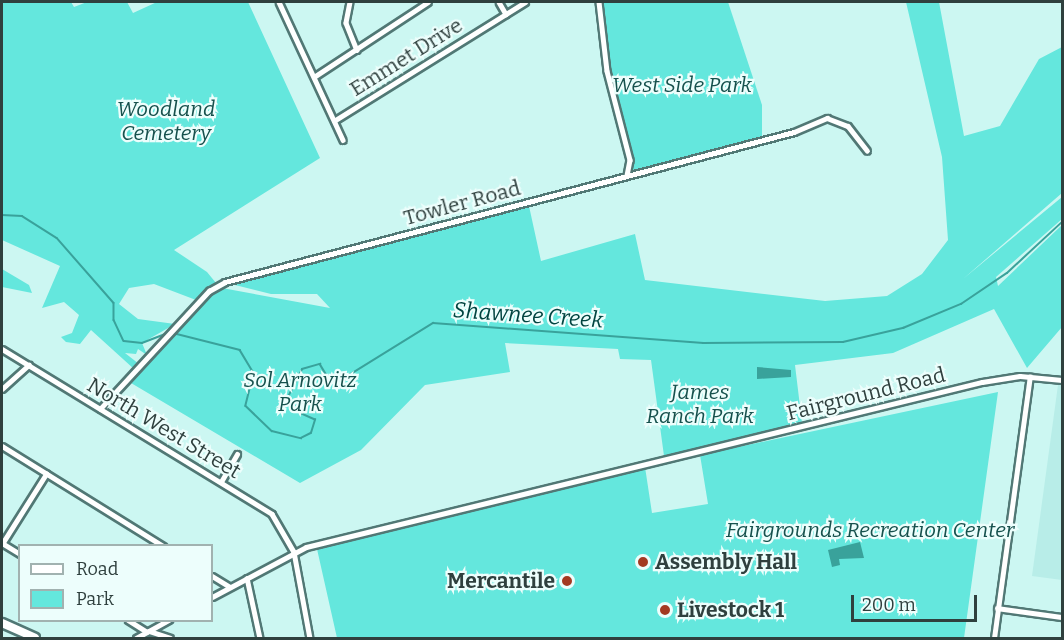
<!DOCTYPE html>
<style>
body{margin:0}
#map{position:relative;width:1064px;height:640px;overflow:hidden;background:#ccf7f2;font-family:Bitter,serif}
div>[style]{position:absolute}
.built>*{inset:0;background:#b8ede8}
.green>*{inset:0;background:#64e7dd}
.water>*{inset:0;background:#39a29b}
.stream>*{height:1.5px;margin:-0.75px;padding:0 0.75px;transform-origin:0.75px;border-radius:0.75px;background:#39a29b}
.roads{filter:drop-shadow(2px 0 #517875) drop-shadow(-2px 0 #517875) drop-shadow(0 2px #517875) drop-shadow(0 -2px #517875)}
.minor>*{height:4.5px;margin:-2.25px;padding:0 2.25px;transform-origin:2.25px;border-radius:2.25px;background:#fff}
.tertiary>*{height:5px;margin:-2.5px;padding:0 2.5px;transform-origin:2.5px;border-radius:2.5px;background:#fff}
.trunk>*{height:8px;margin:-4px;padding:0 4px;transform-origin:4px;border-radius:4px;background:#fff}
.dots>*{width:16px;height:16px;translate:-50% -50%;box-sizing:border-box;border:3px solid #edfefc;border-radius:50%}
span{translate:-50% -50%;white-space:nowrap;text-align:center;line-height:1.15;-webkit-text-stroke:4.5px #edfefc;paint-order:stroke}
.street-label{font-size:21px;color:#2f403e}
.park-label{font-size:21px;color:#16514d;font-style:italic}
.poi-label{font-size:21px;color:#2f403e;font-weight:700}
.left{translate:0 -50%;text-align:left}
.right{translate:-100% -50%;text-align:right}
.water-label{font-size:22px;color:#014440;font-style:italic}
.frame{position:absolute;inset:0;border:3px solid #2f403e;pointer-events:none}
.legend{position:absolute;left:18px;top:544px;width:195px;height:78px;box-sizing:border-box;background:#edfefc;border:2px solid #a1b2b0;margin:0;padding:8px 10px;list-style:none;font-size:18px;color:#2f403e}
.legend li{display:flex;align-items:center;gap:12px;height:30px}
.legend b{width:30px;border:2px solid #a1b2b0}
.scale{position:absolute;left:851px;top:595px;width:126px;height:27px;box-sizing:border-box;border:3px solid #2f403e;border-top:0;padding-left:8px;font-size:18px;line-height:21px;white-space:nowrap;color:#2f403e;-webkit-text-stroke:4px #edfefc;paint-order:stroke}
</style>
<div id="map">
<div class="built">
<i style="clip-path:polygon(1058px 385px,1062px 385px,1062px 580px,1032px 576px)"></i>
</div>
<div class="green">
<i style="clip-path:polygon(2px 2px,71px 2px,74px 7px,87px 2px,127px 2px,133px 13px,157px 2px,248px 2px,320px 158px,174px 250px,207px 272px,216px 283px,211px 286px,330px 308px,317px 294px,271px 294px,231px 284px,529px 206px,541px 261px,635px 234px,645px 280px,825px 301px,887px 296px,922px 274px,948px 240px,942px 157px,906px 2px,939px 2px,964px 136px,1000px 126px,1039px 59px,1062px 47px,1062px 193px,963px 279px,1062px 197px,1062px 219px,996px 277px,998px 286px,1062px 225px,1062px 327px,1027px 368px,994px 309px,893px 353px,795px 365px,802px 423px,664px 456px,651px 360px,620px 359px,618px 349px,505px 343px,510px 372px,425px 385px,361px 450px,300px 483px,131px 383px,210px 295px,201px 293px,196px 300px,154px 284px,129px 288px,119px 304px,138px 319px,175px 324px,142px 343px,147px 355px,138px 349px,136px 354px,125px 353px,139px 364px,134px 369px,91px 330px,80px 344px,66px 342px,61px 337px,72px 333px,79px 315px,64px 302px,42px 308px,60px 266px,2px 240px)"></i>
<i style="clip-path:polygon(601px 2px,728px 2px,762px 105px,762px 140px,628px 173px,607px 71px)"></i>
<i style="clip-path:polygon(2px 269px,29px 285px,32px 293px,2px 287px)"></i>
<i style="clip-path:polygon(998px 392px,964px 638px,337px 638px,317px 549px,645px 467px,652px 513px,708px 504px,700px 455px)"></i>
</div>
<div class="water">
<i style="clip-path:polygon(757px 367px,791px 370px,791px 377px,757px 379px)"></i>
<i style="clip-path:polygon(860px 542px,864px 558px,839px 559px,840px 565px,832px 567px,828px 550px)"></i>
</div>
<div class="stream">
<i style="left:2px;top:215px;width:20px;rotate:3deg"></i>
<i style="left:22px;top:216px;width:41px;rotate:32.2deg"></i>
<i style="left:57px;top:238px;width:86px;rotate:48.8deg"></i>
<i style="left:114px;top:303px;width:17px;rotate:90deg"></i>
<i style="left:114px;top:320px;width:23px;rotate:65deg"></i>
<i style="left:124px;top:341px;width:18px;rotate:6deg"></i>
<i style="left:142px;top:343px;width:28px;rotate:-21deg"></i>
<i style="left:173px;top:333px;width:69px;rotate:14.2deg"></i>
<i style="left:240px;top:350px;width:27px;rotate:59deg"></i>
<i style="left:254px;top:373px;width:34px;rotate:104deg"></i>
<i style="left:246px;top:406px;width:36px;rotate:44deg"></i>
<i style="left:272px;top:431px;width:30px;rotate:14deg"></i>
<i style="left:301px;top:438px;width:11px;rotate:-27deg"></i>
<i style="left:311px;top:433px;width:14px;rotate:-73deg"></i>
<i style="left:315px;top:420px;width:22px;rotate:-156deg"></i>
<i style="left:295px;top:411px;width:16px;rotate:-117deg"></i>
<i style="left:288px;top:397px;width:31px;rotate:-63deg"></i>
<i style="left:302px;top:369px;width:19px;rotate:-16deg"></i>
<i style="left:320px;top:364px;width:17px;rotate:59deg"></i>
<i style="left:329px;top:379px;width:9px;rotate:18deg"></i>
<i style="left:338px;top:382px;width:112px;rotate:-31.8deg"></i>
<i style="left:433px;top:323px;width:271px;rotate:4.2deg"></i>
<i style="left:703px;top:343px;width:140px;rotate:-0.4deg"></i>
<i style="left:843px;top:342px;width:62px;rotate:-13.1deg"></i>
<i style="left:903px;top:328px;width:63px;rotate:-22.5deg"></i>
<i style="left:961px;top:304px;width:55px;rotate:-34deg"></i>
<i style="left:1007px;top:273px;width:75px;rotate:-42.8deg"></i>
</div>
<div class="roads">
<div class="minor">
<i style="left:279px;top:2px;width:152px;rotate:65.1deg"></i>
<i style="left:350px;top:2px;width:21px;rotate:101deg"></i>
<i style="left:346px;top:23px;width:29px;rotate:68deg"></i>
<i style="left:499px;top:2px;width:14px;rotate:60deg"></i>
<i style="left:599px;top:2px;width:69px;rotate:83.4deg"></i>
<i style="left:607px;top:71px;width:92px;rotate:75.5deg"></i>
<i style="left:630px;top:160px;width:16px;rotate:101deg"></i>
<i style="left:314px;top:77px;width:136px;rotate:-33.3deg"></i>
<i style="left:334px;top:121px;width:225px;rotate:-31.9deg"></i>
<i style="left:2px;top:349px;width:316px;rotate:31.4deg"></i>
<i style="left:272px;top:514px;width:44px;rotate:59.9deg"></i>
<i style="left:294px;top:552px;width:87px;rotate:79.5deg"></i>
<i style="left:2px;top:389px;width:36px;rotate:-42deg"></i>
<i style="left:100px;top:409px;width:161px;rotate:-47.3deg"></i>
<i style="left:209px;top:291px;width:18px;rotate:-29deg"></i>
<i style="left:225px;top:282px;width:588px;rotate:-14.77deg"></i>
<i style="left:794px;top:132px;width:36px;rotate:-23deg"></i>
<i style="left:827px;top:118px;width:22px;rotate:21deg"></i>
<i style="left:848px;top:126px;width:31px;rotate:52deg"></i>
<i style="left:2px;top:446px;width:190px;rotate:31.8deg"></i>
<i style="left:221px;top:482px;width:32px;rotate:-60deg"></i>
<i style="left:2px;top:543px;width:21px;rotate:31deg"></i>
<i style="left:2px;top:544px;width:83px;rotate:-57.8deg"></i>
<i style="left:212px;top:576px;width:21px;rotate:31deg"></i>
<i style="left:247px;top:578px;width:61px;rotate:77.8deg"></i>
<i style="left:997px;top:608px;width:66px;rotate:7.9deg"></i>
<i style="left:128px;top:620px;width:22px;rotate:32deg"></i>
<i style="left:149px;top:631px;width:22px;rotate:18deg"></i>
</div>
<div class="tertiary">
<i style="left:212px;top:597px;width:106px;rotate:-28deg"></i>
<i style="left:306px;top:547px;width:696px;rotate:-13.72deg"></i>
<i style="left:982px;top:382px;width:38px;rotate:-9deg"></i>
<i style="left:1020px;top:376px;width:42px;rotate:5.4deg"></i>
<i style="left:136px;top:638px;width:38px;rotate:-29deg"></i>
<i style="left:994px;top:638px;width:264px;rotate:-82.2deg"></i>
</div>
<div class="trunk">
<i style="left:2px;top:623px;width:36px;rotate:24deg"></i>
</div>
</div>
<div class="dots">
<i style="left:643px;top:562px;background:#a33a22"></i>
<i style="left:567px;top:581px;background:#a33a22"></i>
<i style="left:665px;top:610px;background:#a33a22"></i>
</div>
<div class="street-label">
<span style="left:406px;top:57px;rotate:-32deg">Emmet Drive</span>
<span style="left:462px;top:203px;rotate:-15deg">Towler Road</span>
<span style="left:866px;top:394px;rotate:-14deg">Fairground Road</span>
<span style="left:164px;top:428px;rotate:31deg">North West Street</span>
</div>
<div class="park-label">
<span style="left:682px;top:85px">West Side Park</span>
<span style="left:166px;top:121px">Woodland<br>Cemetery</span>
<span style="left:300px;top:392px">Sol Arnovitz<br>Park</span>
<span style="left:700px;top:404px">James<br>Ranch Park</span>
<span style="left:870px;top:530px">Fairgrounds Recreation Center</span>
</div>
<div class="poi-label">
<span class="left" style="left:655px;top:562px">Assembly Hall</span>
<span class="right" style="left:555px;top:581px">Mercantile</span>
<span class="left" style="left:677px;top:610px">Livestock 1</span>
</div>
<div class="water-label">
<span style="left:528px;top:315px;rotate:4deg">Shawnee Creek</span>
</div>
<div class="frame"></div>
<ul class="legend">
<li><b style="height:8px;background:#fff"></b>Road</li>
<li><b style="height:16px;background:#64e7dd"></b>Park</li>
</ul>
<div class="scale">200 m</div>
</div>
